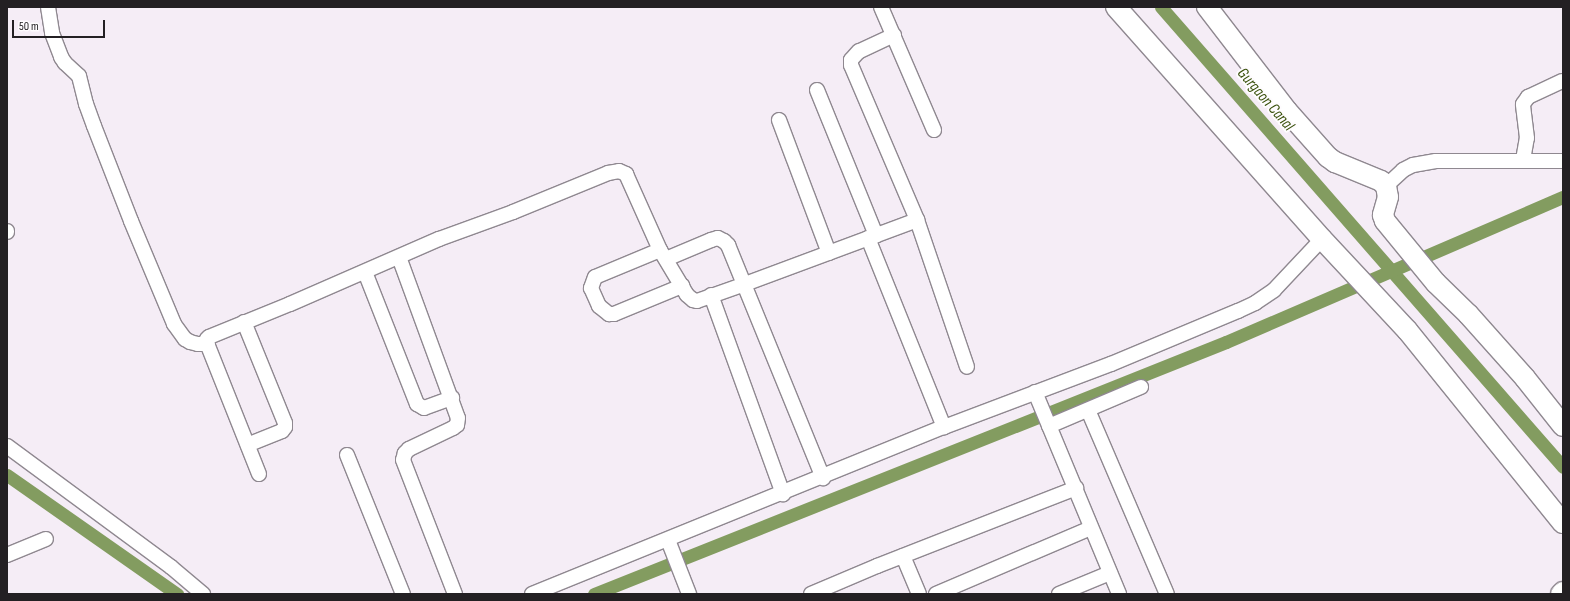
<!DOCTYPE html>
<style>
body{margin:0}
#map{position:relative;width:1570px;height:601px;overflow:hidden;background:#f5edf6;font-family:"Sofia Sans Condensed",sans-serif}
div>[style]{position:absolute}
.canal>*{height:13px;margin:-6.5px;padding:0 6.5px;transform-origin:6.5px;border-radius:6.5px;background:#839c60}
.roads{filter:drop-shadow(1px 0 #8f8890) drop-shadow(-1px 0 #8f8890) drop-shadow(0 1px #8f8890) drop-shadow(0 -1px #8f8890)}
.street>*{height:14px;margin:-7px;padding:0 7px;transform-origin:7px;border-radius:7px;background:#fff}
.secondary>*{height:20px;margin:-10px;padding:0 10px;transform-origin:10px;border-radius:10px;background:#fff}
span{translate:-50% -50%;white-space:nowrap;text-align:center;line-height:1.15;-webkit-text-stroke:4px #fefcfe;paint-order:stroke}
.water-label{font-size:16px;color:#384f0a;font-style:italic}
.frame{position:absolute;inset:0;border:8px solid #232023;pointer-events:none}
.scale{position:absolute;left:12px;top:20px;width:93px;height:18px;box-sizing:border-box;border:2px solid #232023;border-top:0;padding-left:5px;font-size:12px;line-height:14px;white-space:nowrap;color:#232023;-webkit-text-stroke:3px #fefcfe;paint-order:stroke}
</style>
<div id="map">
<div class="canal">
<i style="left:1161px;top:7px;width:611px;rotate:48.85deg"></i>
<i style="left:7px;top:475px;width:208px;rotate:35deg"></i>
<i style="left:594px;top:594px;width:680px;rotate:-21.74deg"></i>
<i style="left:1226px;top:342px;width:367px;rotate:-23.3deg"></i>
</div>
<div class="roads">
<div class="street">
<i style="left:48px;top:7px;width:26px;rotate:81deg"></i>
<i style="left:52px;top:33px;width:26px;rotate:69deg"></i>
<i style="left:61px;top:57px;width:7px;rotate:56deg"></i>
<i style="left:65px;top:63px;width:19px;rotate:43deg"></i>
<i style="left:79px;top:76px;width:29px;rotate:76deg"></i>
<i style="left:86px;top:104px;width:23px;rotate:70deg"></i>
<i style="left:94px;top:126px;width:102px;rotate:68.7deg"></i>
<i style="left:131px;top:221px;width:112px;rotate:67.3deg"></i>
<i style="left:174px;top:324px;width:19px;rotate:54deg"></i>
<i style="left:185px;top:339px;width:6px;rotate:31deg"></i>
<i style="left:190px;top:342px;width:8px;rotate:14deg"></i>
<i style="left:198px;top:344px;width:9px"></i>
<i style="left:881px;top:7px;width:134px;rotate:66.7deg"></i>
<i style="left:894px;top:35px;width:38px;rotate:155deg"></i>
<i style="left:859px;top:51px;width:12px;rotate:132deg"></i>
<i style="left:851px;top:60px;width:5px;rotate:90deg"></i>
<i style="left:851px;top:65px;width:168px;rotate:66.9deg"></i>
<i style="left:917px;top:220px;width:155px;rotate:71.2deg"></i>
<i style="left:817px;top:90px;width:157px;rotate:67.9deg"></i>
<i style="left:779px;top:120px;width:142px;rotate:69.4deg"></i>
<i style="left:1523px;top:160px;width:22px;rotate:-80deg"></i>
<i style="left:1527px;top:138px;width:34px;rotate:-97deg"></i>
<i style="left:1523px;top:104px;width:9px;rotate:-54deg"></i>
<i style="left:1528px;top:97px;width:38px;rotate:-25deg"></i>
<i style="left:1386px;top:186px;width:23px;rotate:-43deg"></i>
<i style="left:1403px;top:170px;width:11px;rotate:-27deg"></i>
<i style="left:1413px;top:165px;width:23px;rotate:-10deg"></i>
<i style="left:1436px;top:161px;width:127px"></i>
<i style="left:7px;top:231px;width:1px;rotate:90deg"></i>
<i style="left:868px;top:238px;width:204px;rotate:68.1deg"></i>
<i style="left:660px;top:250px;width:70px;rotate:157.4deg"></i>
<i style="left:595px;top:277px;width:12px;rotate:110deg"></i>
<i style="left:591px;top:288px;width:20px;rotate:66deg"></i>
<i style="left:599px;top:306px;width:13px;rotate:39deg"></i>
<i style="left:609px;top:314px;width:5px"></i>
<i style="left:614px;top:314px;width:74px;rotate:-22.4deg"></i>
<i style="left:399px;top:257px;width:171px;rotate:69.9deg"></i>
<i style="left:458px;top:418px;width:7px;rotate:98deg"></i>
<i style="left:457px;top:425px;width:5px;rotate:143deg"></i>
<i style="left:453px;top:428px;width:49px;rotate:154.5deg"></i>
<i style="left:409px;top:449px;width:6px;rotate:135deg"></i>
<i style="left:405px;top:453px;width:7px;rotate:106deg"></i>
<i style="left:403px;top:460px;width:144px;rotate:68.8deg"></i>
<i style="left:666px;top:259px;width:49px;rotate:-22.9deg"></i>
<i style="left:711px;top:240px;width:7px;rotate:-16deg"></i>
<i style="left:718px;top:238px;width:7px;rotate:27deg"></i>
<i style="left:724px;top:241px;width:6px;rotate:45deg"></i>
<i style="left:728px;top:245px;width:252px;rotate:67.8deg"></i>
<i style="left:365px;top:272px;width:142px;rotate:68.5deg"></i>
<i style="left:417px;top:404px;width:8px;rotate:30deg"></i>
<i style="left:424px;top:408px;width:30px;rotate:-20deg"></i>
<i style="left:711px;top:295px;width:212px;rotate:70.1deg"></i>
<i style="left:244px;top:322px;width:109px;rotate:67.9deg"></i>
<i style="left:285px;top:423px;width:4px;rotate:90deg"></i>
<i style="left:285px;top:427px;width:5px;rotate:127deg"></i>
<i style="left:282px;top:431px;width:37px;rotate:158deg"></i>
<i style="left:1035px;top:392px;width:219px;rotate:67.4deg"></i>
<i style="left:1088px;top:410px;width:200px;rotate:66.8deg"></i>
<i style="left:1049px;top:426px;width:100px;rotate:-23deg"></i>
<i style="left:7px;top:446px;width:204px;rotate:36.4deg"></i>
<i style="left:171px;top:567px;width:42px;rotate:40.2deg"></i>
<i style="left:347px;top:455px;width:150px;rotate:68.1deg"></i>
<i style="left:259px;top:474px;width:138px;rotate:-111.7deg"></i>
<i style="left:208px;top:346px;width:7px;rotate:-98deg"></i>
<i style="left:207px;top:339px;width:3px;rotate:-45deg"></i>
<i style="left:209px;top:337px;width:87px;rotate:-22.2deg"></i>
<i style="left:290px;top:304px;width:163px;rotate:-23.6deg"></i>
<i style="left:439px;top:239px;width:79px;rotate:-20deg"></i>
<i style="left:513px;top:212px;width:103px;rotate:-22.3deg"></i>
<i style="left:608px;top:173px;width:11px;rotate:-10deg"></i>
<i style="left:619px;top:171px;width:8px;rotate:23deg"></i>
<i style="left:626px;top:174px;width:83px;rotate:65.9deg"></i>
<i style="left:660px;top:250px;width:52px;rotate:59deg"></i>
<i style="left:687px;top:295px;width:8px;rotate:40deg"></i>
<i style="left:693px;top:300px;width:4px;rotate:14deg"></i>
<i style="left:697px;top:301px;width:51px;rotate:-19.5deg"></i>
<i style="left:745px;top:284px;width:184px;rotate:-20.4deg"></i>
<i style="left:668px;top:540px;width:58px;rotate:68.7deg"></i>
<i style="left:7px;top:555px;width:42px;rotate:-22.3deg"></i>
<i style="left:903px;top:556px;width:41px;rotate:67.2deg"></i>
<i style="left:532px;top:594px;width:445px;rotate:-22.1deg"></i>
<i style="left:944px;top:427px;width:178px;rotate:-20.7deg"></i>
<i style="left:1111px;top:364px;width:138px;rotate:-22.7deg"></i>
<i style="left:1238px;top:311px;width:19px;rotate:-25deg"></i>
<i style="left:1255px;top:303px;width:23px;rotate:-34deg"></i>
<i style="left:1274px;top:290px;width:70px;rotate:-46.7deg"></i>
<i style="left:811px;top:594px;width:72px;rotate:-23deg"></i>
<i style="left:877px;top:566px;width:214px;rotate:-21.4deg"></i>
<i style="left:936px;top:594px;width:168px;rotate:-23.1deg"></i>
<i style="left:1059px;top:594px;width:55px;rotate:-22.4deg"></i>
</div>
<div class="secondary">
<i style="left:1116px;top:7px;width:310px;rotate:48.4deg"></i>
<i style="left:1322px;top:239px;width:125px;rotate:47deg"></i>
<i style="left:1407px;top:330px;width:248px;rotate:51.1deg"></i>
<i style="left:1207px;top:7px;width:131px;rotate:52.4deg"></i>
<i style="left:1287px;top:111px;width:62px;rotate:48.3deg"></i>
<i style="left:1328px;top:157px;width:9px;rotate:36deg"></i>
<i style="left:1335px;top:162px;width:50px;rotate:22.4deg"></i>
<i style="left:1381px;top:181px;width:7px;rotate:45deg"></i>
<i style="left:1386px;top:186px;width:11px;rotate:80deg"></i>
<i style="left:1388px;top:197px;width:19px;rotate:106deg"></i>
<i style="left:1383px;top:215px;width:6px;rotate:72deg"></i>
<i style="left:1385px;top:221px;width:80px;rotate:50.6deg"></i>
<i style="left:1436px;top:283px;width:45px;rotate:44.1deg"></i>
<i style="left:1468px;top:314px;width:86px;rotate:48.3deg"></i>
<i style="left:1525px;top:378px;width:61px;rotate:51.6deg"></i>
<i style="left:1561px;top:594px;width:3px;rotate:-45deg"></i>
</div>
</div>
<div class="water-label">
<span style="left:1265px;top:100px;rotate:49deg">Gurgaon Canal</span>
</div>
<div class="frame"></div>
<div class="scale">50 m</div>
</div>
